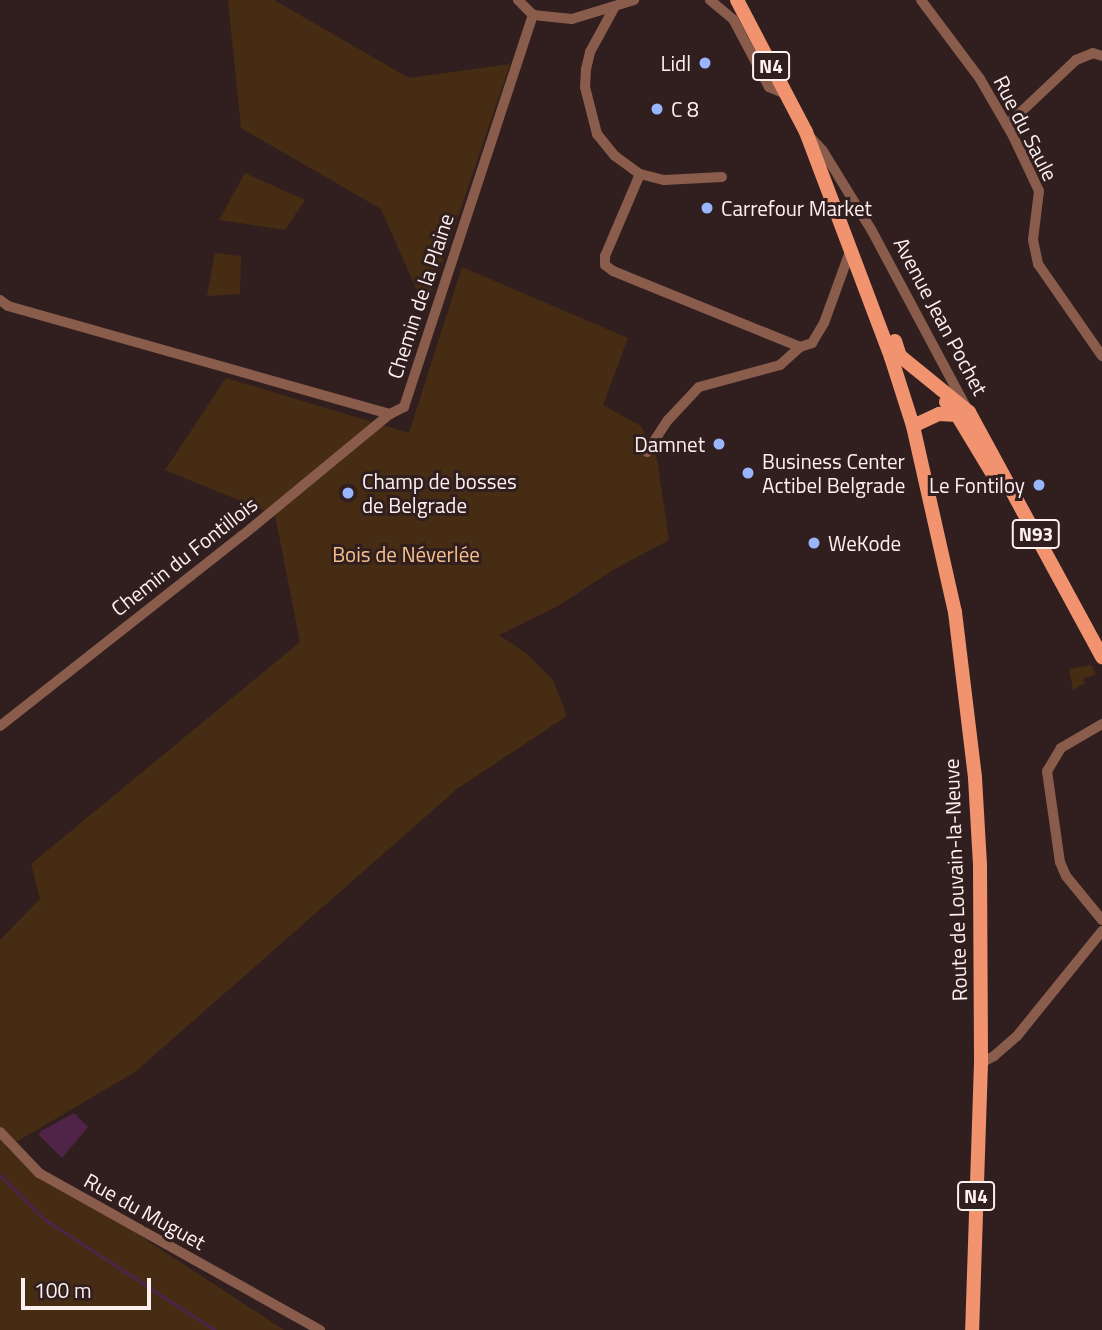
<!DOCTYPE html>
<meta charset="utf-8">
<style>
body{margin:0}
#map{position:relative;width:1102px;height:1330px;overflow:hidden;background:#311f1f;font-family:"Titillium Web",sans-serif}
div>[style]{position:absolute}
.green>*{inset:0;background:#462c13}
.water>*{inset:0;background:#502348}
.stream>*{height:2.5px;margin:-1.25px;padding:0 1.25px;transform-origin:1.25px;border-radius:1.25px;background:#502348}
.minor>*{height:10px;margin:-5px;padding:0 5px;transform-origin:5px;border-radius:5px;background:#8a5c4b}
.major>*{height:14px;margin:-7px;padding:0 7px;transform-origin:7px;border-radius:7px;background:#f1936f}
.dots>*{width:19px;height:19px;translate:-50% -50%;box-sizing:border-box;border:4px solid #311f1f;border-radius:50%}
span{translate:-50% -50%;white-space:nowrap;text-align:center;line-height:1.15;-webkit-text-stroke:6px #311f1f;paint-order:stroke}
.shield-label span{padding:2px 5px;background:#311f1f;border:2px solid;border-radius:5px;-webkit-text-stroke-width:0}
.shield-label{font-size:19px;color:#fdf0ef;font-weight:700}
.poi-label{font-size:21px;color:#fdf0ef}
.right{translate:-100% -50%;text-align:right}
.left{translate:0 -50%;text-align:left}
.street-label{font-size:21px;color:#fdf0ef}
.park-label{font-size:21px;color:#f8c08c}
.scale{position:absolute;left:21px;top:1278px;width:130px;height:32px;box-sizing:border-box;border:4px solid #fdf0ef;border-top:0;padding-left:9px;font-size:21px;line-height:24px;white-space:nowrap;color:#fdf0ef;-webkit-text-stroke:5px #311f1f;paint-order:stroke}
</style>
<div id="map">
<div class="green">
<i style="clip-path:polygon(228px 0,274px 0,409px 78px,510px 64px,426px 311px,381px 209px,241px 128px)"></i>
<i style="clip-path:polygon(245px 173px,305px 200px,285px 230px,219px 220px)"></i>
<i style="clip-path:polygon(215px 253px,241px 256px,240px 294px,207px 296px)"></i>
<i style="clip-path:polygon(462px 267px,628px 338px,603px 405px,641px 426px,657px 459px,669px 540px,613px 570px,558px 606px,499px 635px,527px 654px,553px 680px,567px 716px,457px 789px,135px 1072px,6px 1148px,284px 1330px,0 1330px,0 940px,40px 899px,31px 864px,300px 642px,275px 515px,165px 470px,226px 378px,409px 433px)"></i>
<i style="clip-path:polygon(1091px 665px,1096px 674px,1083px 679px,1085px 683px,1073px 690px,1069px 669px)"></i>
</div>
<div class="water">
<i style="clip-path:polygon(74px 1113px,88px 1127px,62px 1158px,39px 1135px,41px 1131px)"></i>
</div>
<div class="stream">
<i style="left:0;top:1175px;width:64px;rotate:44.4deg"></i>
<i style="left:46px;top:1220px;width:202px;rotate:33.1deg"></i>
</div>
<div class="minor">
<i style="left:518px;top:0;width:21px;rotate:45deg"></i>
<i style="left:710px;top:0;width:30px;rotate:40deg"></i>
<i style="left:733px;top:19px;width:77px;rotate:62.1deg"></i>
<i style="left:769px;top:87px;width:18px;rotate:22deg"></i>
<i style="left:921px;top:0;width:99px;rotate:53.2deg"></i>
<i style="left:980px;top:79px;width:66px;rotate:59.9deg"></i>
<i style="left:1013px;top:136px;width:61px;rotate:64.7deg"></i>
<i style="left:1039px;top:191px;width:49px;rotate:97deg"></i>
<i style="left:1033px;top:240px;width:25px;rotate:78deg"></i>
<i style="left:1038px;top:264px;width:112px;rotate:55.2deg"></i>
<i style="left:614px;top:8px;width:50px;rotate:118.6deg"></i>
<i style="left:590px;top:52px;width:17px;rotate:103deg"></i>
<i style="left:586px;top:69px;width:18px;rotate:93deg"></i>
<i style="left:585px;top:87px;width:49px;rotate:75.7deg"></i>
<i style="left:597px;top:134px;width:28px;rotate:51deg"></i>
<i style="left:615px;top:156px;width:31px;rotate:36deg"></i>
<i style="left:640px;top:174px;width:25px;rotate:14deg"></i>
<i style="left:664px;top:180px;width:58px;rotate:-3deg"></i>
<i style="left:533px;top:15px;width:39px;rotate:6deg"></i>
<i style="left:572px;top:19px;width:65px;rotate:-17deg"></i>
<i style="left:1007px;top:125px;width:95px;rotate:-43.3deg"></i>
<i style="left:1076px;top:60px;width:18px;rotate:-22deg"></i>
<i style="left:1093px;top:53px;width:9px;rotate:18deg"></i>
<i style="left:810px;top:137px;width:19px;rotate:47deg"></i>
<i style="left:823px;top:151px;width:94px;rotate:58.5deg"></i>
<i style="left:872px;top:231px;width:200px;rotate:61.9deg"></i>
<i style="left:640px;top:174px;width:89px;rotate:113.1deg"></i>
<i style="left:605px;top:256px;width:9px;rotate:90deg"></i>
<i style="left:605px;top:265px;width:10px;rotate:37deg"></i>
<i style="left:613px;top:271px;width:202px;rotate:22.1deg"></i>
<i style="left:0;top:300px;width:10px;rotate:37deg"></i>
<i style="left:8px;top:306px;width:397px;rotate:15.8deg"></i>
<i style="left:647px;top:452px;width:38px;rotate:-57deg"></i>
<i style="left:668px;top:420px;width:45px;rotate:-46.8deg"></i>
<i style="left:699px;top:387px;width:84px;rotate:-15.2deg"></i>
<i style="left:780px;top:365px;width:27px;rotate:-42deg"></i>
<i style="left:800px;top:347px;width:13px;rotate:-18deg"></i>
<i style="left:812px;top:343px;width:23px;rotate:-59deg"></i>
<i style="left:824px;top:323px;width:79px;rotate:-70deg"></i>
<i style="left:1102px;top:724px;width:48px;rotate:149.7deg"></i>
<i style="left:1061px;top:748px;width:27px;rotate:121deg"></i>
<i style="left:1047px;top:771px;width:92px;rotate:81.9deg"></i>
<i style="left:1060px;top:862px;width:15px;rotate:67deg"></i>
<i style="left:1066px;top:876px;width:57px;rotate:50.7deg"></i>
<i style="left:0;top:726px;width:309px;rotate:-38.2deg"></i>
<i style="left:243px;top:535px;width:190px;rotate:-39.5deg"></i>
<i style="left:390px;top:414px;width:16px;rotate:-27deg"></i>
<i style="left:404px;top:407px;width:413px;rotate:-71.8deg"></i>
<i style="left:981px;top:1063px;width:15px;rotate:-28deg"></i>
<i style="left:994px;top:1056px;width:30px;rotate:-41deg"></i>
<i style="left:1017px;top:1036px;width:135px;rotate:-51deg"></i>
<i style="left:0;top:1132px;width:57px;rotate:46.4deg"></i>
<i style="left:39px;top:1173px;width:322px;rotate:29.2deg"></i>
</div>
<div class="major">
<i style="left:737px;top:0;width:149px;rotate:62.4deg"></i>
<i style="left:806px;top:132px;width:241px;rotate:69.3deg"></i>
<i style="left:891px;top:357px;width:72px;rotate:72.3deg"></i>
<i style="left:913px;top:426px;width:191px;rotate:77.3deg"></i>
<i style="left:955px;top:612px;width:167px;rotate:83.1deg"></i>
<i style="left:975px;top:778px;width:88px;rotate:86.7deg"></i>
<i style="left:980px;top:866px;width:197px;rotate:89.7deg"></i>
<i style="left:981px;top:1063px;width:267px;rotate:91.9deg"></i>
<i style="left:895px;top:341px;width:16px;rotate:72deg"></i>
<i style="left:900px;top:356px;width:89px;rotate:39.1deg"></i>
<i style="left:969px;top:412px;width:279px;rotate:61.5deg"></i>
<i style="left:946px;top:402px;width:17px;rotate:50deg"></i>
<i style="left:957px;top:415px;width:68px;rotate:58.9deg"></i>
<i style="left:913px;top:426px;width:29px;rotate:-25deg"></i>
<i style="left:939px;top:414px;width:18px;rotate:3deg"></i>
</div>
<div class="dots">
<i style="left:705px;top:63px;background:#99b5fd"></i>
<i style="left:657px;top:109px;background:#99b5fd"></i>
<i style="left:707px;top:208px;background:#99b5fd"></i>
<i style="left:719px;top:444px;background:#99b5fd"></i>
<i style="left:748px;top:473px;background:#99b5fd"></i>
<i style="left:1039px;top:485px;background:#99b5fd"></i>
<i style="left:348px;top:493px;background:#99b5fd"></i>
<i style="left:814px;top:543px;background:#99b5fd"></i>
</div>
<div class="shield-label">
<span style="left:771px;top:66px">N4</span>
<span style="left:1036px;top:534px">N93</span>
<span style="left:976px;top:1196px">N4</span>
</div>
<div class="poi-label">
<span class="right" style="left:691px;top:63px">Lidl</span>
<span class="left" style="left:671px;top:109px">C 8</span>
<span class="left" style="left:721px;top:208px">Carrefour Market</span>
<span class="right" style="left:705px;top:444px">Damnet</span>
<span class="left" style="left:762px;top:473px">Business Center<br>Actibel Belgrade</span>
<span class="left" style="left:362px;top:493px">Champ de bosses<br>de Belgrade</span>
<span class="right" style="left:1025px;top:485px">Le Fontiloy</span>
<span class="left" style="left:828px;top:543px">WeKode</span>
</div>
<div class="street-label">
<span style="left:1026px;top:128px;rotate:63deg">Rue du Saule</span>
<span style="left:420px;top:296px;rotate:-72deg">Chemin de la Plaine</span>
<span style="left:941px;top:316px;rotate:62deg">Avenue Jean Pochet</span>
<span style="left:184px;top:556px;rotate:-38deg">Chemin du Fontillois</span>
<span style="left:955px;top:880px;rotate:-92deg">Route de Louvain-la-Neuve</span>
<span style="left:145px;top:1211px;rotate:29deg">Rue du Muguet</span>
</div>
<div class="park-label">
<span style="left:406px;top:554px">Bois de Néverlée</span>
</div>
<div class="scale">100 m</div>
</div>
